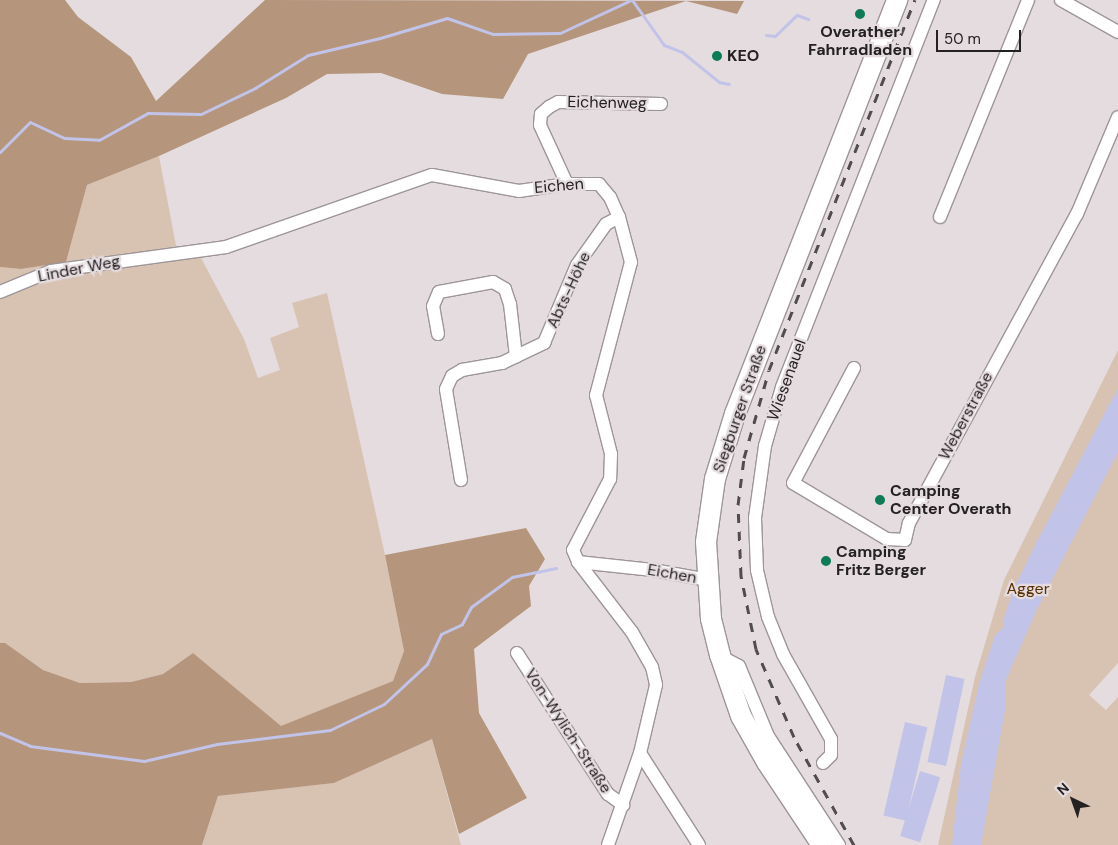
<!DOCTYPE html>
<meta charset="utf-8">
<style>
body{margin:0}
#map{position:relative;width:1118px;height:845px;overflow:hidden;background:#e5dcdf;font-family:"DM Sans",sans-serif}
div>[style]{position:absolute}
.green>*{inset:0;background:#d8c3b3}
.forest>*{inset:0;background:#b5957b}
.water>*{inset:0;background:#c2c3e9;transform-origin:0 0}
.stream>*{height:3px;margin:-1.5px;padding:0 1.5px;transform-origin:1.5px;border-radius:1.5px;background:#c2c3e9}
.roads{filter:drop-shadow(1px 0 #9d9598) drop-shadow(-1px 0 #9d9598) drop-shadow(0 1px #9d9598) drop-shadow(0 -1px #9d9598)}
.minor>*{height:12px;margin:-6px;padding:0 6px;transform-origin:6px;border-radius:6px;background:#fff}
.primary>*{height:20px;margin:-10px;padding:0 10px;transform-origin:10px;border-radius:10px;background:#fff}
.rail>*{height:3px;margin-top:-1.5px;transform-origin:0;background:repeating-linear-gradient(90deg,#514c4e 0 9px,transparent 0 18px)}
.dots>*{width:14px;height:14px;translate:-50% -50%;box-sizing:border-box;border:2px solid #e5dcdf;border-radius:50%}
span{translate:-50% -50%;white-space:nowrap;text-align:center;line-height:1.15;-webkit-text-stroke:4.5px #e5dcdf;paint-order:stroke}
.poi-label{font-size:16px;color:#242122;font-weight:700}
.left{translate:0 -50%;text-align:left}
.street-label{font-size:16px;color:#242122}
.park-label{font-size:16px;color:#592e00}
.north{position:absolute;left:1048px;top:775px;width:50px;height:50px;-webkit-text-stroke:4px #e5dcdf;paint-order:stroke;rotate:318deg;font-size:14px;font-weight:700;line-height:20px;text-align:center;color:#242122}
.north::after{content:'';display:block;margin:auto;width:18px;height:22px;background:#242122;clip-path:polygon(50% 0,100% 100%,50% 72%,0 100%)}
.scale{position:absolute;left:936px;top:30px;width:85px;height:22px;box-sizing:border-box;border:2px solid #242122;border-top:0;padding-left:6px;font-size:15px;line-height:18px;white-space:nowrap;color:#242122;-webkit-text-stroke:4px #e5dcdf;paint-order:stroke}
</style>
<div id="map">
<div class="green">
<i style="clip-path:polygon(159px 156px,178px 256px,199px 254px,244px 339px,258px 378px,280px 370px,270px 338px,299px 327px,292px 303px,327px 293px,385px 555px,404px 651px,393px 681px,281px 727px,193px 653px,163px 674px,131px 682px,80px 683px,43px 670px,5px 644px,0 643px,0 267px,21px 269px,66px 262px,87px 185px)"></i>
<i style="clip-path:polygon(1118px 350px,1118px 663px,1089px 695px,1106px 710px,1118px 697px,1118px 845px,938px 845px,975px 677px,1004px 580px)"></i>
<i style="clip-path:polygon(432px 739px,461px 845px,202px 845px,218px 796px,334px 783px)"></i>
</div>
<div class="forest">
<i style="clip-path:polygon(0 0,65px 0,78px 17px,131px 57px,156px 101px,265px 0,744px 1px,737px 14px,686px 1px,528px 54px,503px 99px,442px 94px,381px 73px,327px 74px,286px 98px,159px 156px,87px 185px,66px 262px,21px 269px,0 267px)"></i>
<i style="clip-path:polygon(526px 528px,545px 559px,529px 586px,531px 606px,474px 649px,479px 713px,527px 798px,459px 834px,432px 739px,334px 783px,218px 796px,202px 845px,0 845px,0 643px,5px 643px,43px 670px,80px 683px,131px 682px,163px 674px,193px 653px,281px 726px,393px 681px,404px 651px,385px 555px)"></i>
</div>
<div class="water">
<i style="clip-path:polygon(1118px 388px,1118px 452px,1037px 609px,1006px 680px,1005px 710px,981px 845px,952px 845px,961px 764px,979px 684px,995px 635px,1004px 627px,1004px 618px,1014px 589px,1033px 549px)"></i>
<i style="left:946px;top:675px;width:19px;height:89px;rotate:12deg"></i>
<i style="left:905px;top:722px;width:23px;height:96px;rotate:13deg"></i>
<i style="left:920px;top:771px;width:21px;height:68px;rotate:17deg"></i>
</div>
<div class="stream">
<i style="left:632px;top:0;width:55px;rotate:54.6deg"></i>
<i style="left:664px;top:45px;width:19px;rotate:21deg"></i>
<i style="left:682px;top:52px;width:48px;rotate:39deg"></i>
<i style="left:719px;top:82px;width:10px;rotate:11deg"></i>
<i style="left:766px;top:35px;width:9px;rotate:6deg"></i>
<i style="left:775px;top:36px;width:30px;rotate:-44deg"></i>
<i style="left:797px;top:15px;width:12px;rotate:20deg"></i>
<i style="left:0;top:152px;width:42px;rotate:-45deg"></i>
<i style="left:30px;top:122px;width:38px;rotate:25deg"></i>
<i style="left:65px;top:138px;width:34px;rotate:3deg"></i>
<i style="left:99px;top:140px;width:56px;rotate:-28.9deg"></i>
<i style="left:148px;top:113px;width:53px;rotate:1.1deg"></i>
<i style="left:201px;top:114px;width:60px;rotate:-25.7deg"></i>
<i style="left:255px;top:88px;width:62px;rotate:-31.9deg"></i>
<i style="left:308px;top:55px;width:74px;rotate:-13.3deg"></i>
<i style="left:380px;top:38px;width:70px;rotate:-16.6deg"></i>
<i style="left:447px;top:18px;width:49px;rotate:19.2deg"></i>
<i style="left:493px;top:34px;width:67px;rotate:-0.9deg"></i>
<i style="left:560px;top:33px;width:78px;rotate:-24.9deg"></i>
<i style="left:0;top:733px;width:33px;rotate:23deg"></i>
<i style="left:30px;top:746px;width:115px;rotate:7.5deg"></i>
<i style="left:144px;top:761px;width:75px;rotate:-13.1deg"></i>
<i style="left:217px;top:744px;width:114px;rotate:-7.1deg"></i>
<i style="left:330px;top:730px;width:60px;rotate:-25.7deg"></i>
<i style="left:384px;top:704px;width:59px;rotate:-42.9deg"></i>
<i style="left:427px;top:664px;width:33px;rotate:-65deg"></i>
<i style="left:441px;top:634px;width:23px;rotate:-25deg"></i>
<i style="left:462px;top:624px;width:19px;rotate:-62deg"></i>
<i style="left:471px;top:607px;width:51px;rotate:-36.2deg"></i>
<i style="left:512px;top:577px;width:45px;rotate:-11.6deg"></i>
</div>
<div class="roads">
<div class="minor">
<i style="left:1061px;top:0;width:65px;rotate:29.3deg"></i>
<i style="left:567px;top:184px;width:65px;rotate:-114.6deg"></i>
<i style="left:540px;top:125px;width:11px;rotate:-85deg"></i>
<i style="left:541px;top:114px;width:11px;rotate:-41deg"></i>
<i style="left:549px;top:107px;width:10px;rotate:-29deg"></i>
<i style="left:558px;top:102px;width:103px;rotate:1.1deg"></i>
<i style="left:940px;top:217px;width:234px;rotate:-67.9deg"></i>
<i style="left:0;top:292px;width:55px;rotate:-22.4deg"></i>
<i style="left:51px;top:271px;width:177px;rotate:-7.8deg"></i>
<i style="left:226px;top:247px;width:218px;rotate:-19.3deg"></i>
<i style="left:432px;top:175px;width:88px;rotate:10.4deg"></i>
<i style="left:519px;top:191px;width:49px;rotate:-8.3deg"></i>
<i style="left:567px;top:184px;width:32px"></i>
<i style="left:599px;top:184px;width:17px;rotate:50deg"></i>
<i style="left:610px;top:197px;width:22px;rotate:66deg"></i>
<i style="left:619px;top:217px;width:47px;rotate:75.1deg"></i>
<i style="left:631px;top:262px;width:138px;rotate:104.7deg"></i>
<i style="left:596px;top:395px;width:61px;rotate:75.7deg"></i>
<i style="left:611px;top:454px;width:25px;rotate:92deg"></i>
<i style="left:610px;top:479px;width:80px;rotate:117.5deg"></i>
<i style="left:573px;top:550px;width:13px;rotate:67deg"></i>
<i style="left:578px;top:562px;width:88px;rotate:52.4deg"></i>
<i style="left:632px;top:632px;width:40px;rotate:60.3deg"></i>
<i style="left:652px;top:667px;width:18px;rotate:77deg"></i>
<i style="left:656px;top:685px;width:70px;rotate:103.2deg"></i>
<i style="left:640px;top:753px;width:97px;rotate:109.2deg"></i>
<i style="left:438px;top:334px;width:28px;rotate:-100deg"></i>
<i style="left:433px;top:306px;width:15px;rotate:-67deg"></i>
<i style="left:439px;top:292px;width:55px;rotate:-10.5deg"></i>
<i style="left:493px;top:282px;width:14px;rotate:30deg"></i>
<i style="left:505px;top:289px;width:16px;rotate:72deg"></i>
<i style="left:510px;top:304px;width:53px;rotate:83.5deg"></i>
<i style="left:854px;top:368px;width:130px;rotate:117.9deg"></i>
<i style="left:793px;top:483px;width:109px;rotate:30.8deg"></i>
<i style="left:887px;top:539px;width:18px;rotate:3deg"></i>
<i style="left:905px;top:540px;width:17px;rotate:-77deg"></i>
<i style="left:909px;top:523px;width:352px;rotate:-61.5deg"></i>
<i style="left:1077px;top:214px;width:105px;rotate:-67.1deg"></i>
<i style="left:461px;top:480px;width:92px;rotate:-99.4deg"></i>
<i style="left:446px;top:389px;width:14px;rotate:-65deg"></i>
<i style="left:452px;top:376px;width:12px;rotate:-31deg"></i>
<i style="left:462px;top:370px;width:41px;rotate:-9.9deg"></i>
<i style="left:502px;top:363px;width:47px;rotate:-25.5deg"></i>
<i style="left:544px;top:343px;width:85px;rotate:-67.1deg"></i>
<i style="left:577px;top:265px;width:50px;rotate:-54.7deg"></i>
<i style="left:606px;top:224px;width:15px;rotate:-28deg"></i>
<i style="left:578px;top:562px;width:75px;rotate:6.1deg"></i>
<i style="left:653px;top:570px;width:56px;rotate:10.3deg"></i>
<i style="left:517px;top:653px;width:168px;rotate:57.2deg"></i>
<i style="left:608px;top:794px;width:19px;rotate:36deg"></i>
<i style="left:720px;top:656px;width:21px;rotate:28deg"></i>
<i style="left:739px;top:666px;width:76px;rotate:67.5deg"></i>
<i style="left:768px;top:736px;width:130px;rotate:56.9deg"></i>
<i style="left:640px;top:753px;width:109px;rotate:57.3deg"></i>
<i style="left:823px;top:763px;width:11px;rotate:-45deg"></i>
<i style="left:831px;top:755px;width:16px;rotate:-90deg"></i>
<i style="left:831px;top:739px;width:98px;rotate:-119.5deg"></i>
<i style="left:783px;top:654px;width:40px;rotate:-112deg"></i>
<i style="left:768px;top:617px;width:48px;rotate:-103.2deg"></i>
<i style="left:757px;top:570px;width:52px;rotate:-92.2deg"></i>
<i style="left:755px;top:518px;width:73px;rotate:-82.1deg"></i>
<i style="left:765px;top:446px;width:61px;rotate:-73.9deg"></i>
<i style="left:782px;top:387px;width:416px;rotate:-68.6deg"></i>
</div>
<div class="primary">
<i style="left:822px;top:845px;width:100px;rotate:-123.5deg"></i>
<i style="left:767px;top:762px;width:53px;rotate:-119.5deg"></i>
<i style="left:741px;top:716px;width:65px;rotate:-109deg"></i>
<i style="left:720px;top:655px;width:37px;rotate:-104deg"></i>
<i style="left:711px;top:619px;width:77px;rotate:-93.7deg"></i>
<i style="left:706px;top:542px;width:64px;rotate:-81.9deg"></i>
<i style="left:715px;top:479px;width:68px;rotate:-72.9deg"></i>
<i style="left:735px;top:414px;width:445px;rotate:-68.6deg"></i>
</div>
</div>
<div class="rail">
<i style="left:854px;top:845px;width:124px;rotate:-119.1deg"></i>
<i style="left:794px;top:737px;width:96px;rotate:-113.4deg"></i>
<i style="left:756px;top:649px;width:75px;rotate:-101.6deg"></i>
<i style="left:741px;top:576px;width:71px;rotate:-92.4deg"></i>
<i style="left:738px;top:505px;width:47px;rotate:-82.7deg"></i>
<i style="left:744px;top:458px;width:91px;rotate:-74.1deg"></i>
<i style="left:769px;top:370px;width:398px;rotate:-68.5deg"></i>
</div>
<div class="dots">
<i style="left:860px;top:14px;background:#0c7b57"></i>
<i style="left:717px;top:56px;background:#0c7b57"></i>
<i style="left:880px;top:500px;background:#0c7b57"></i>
<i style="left:826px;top:561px;background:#0c7b57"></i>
</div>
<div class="poi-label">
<span style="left:860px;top:41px">Overather<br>Fahrradladen</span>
<span class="left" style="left:727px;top:56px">KEO</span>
<span class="left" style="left:890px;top:500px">Camping<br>Center Overath</span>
<span class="left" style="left:836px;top:561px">Camping<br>Fritz Berger</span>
</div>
<div class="street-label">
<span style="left:607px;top:103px;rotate:1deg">Eichenweg</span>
<span style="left:559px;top:186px;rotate:-5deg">Eichen</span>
<span style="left:79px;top:269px;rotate:-11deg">Linder Weg</span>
<span style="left:569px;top:290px;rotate:-65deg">Abts-Höhe</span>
<span style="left:787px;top:380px;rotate:-70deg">Wiesenauel</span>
<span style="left:740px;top:409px;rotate:-71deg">Siegburger Straße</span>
<span style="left:966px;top:416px;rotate:-62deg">Weberstraße</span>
<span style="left:672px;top:574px;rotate:10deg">Eichen</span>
<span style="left:568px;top:731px;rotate:57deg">Von-Wylich-Straße</span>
</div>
<div class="park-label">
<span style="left:1028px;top:589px">Agger</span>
</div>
<div class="north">N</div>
<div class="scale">50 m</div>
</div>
